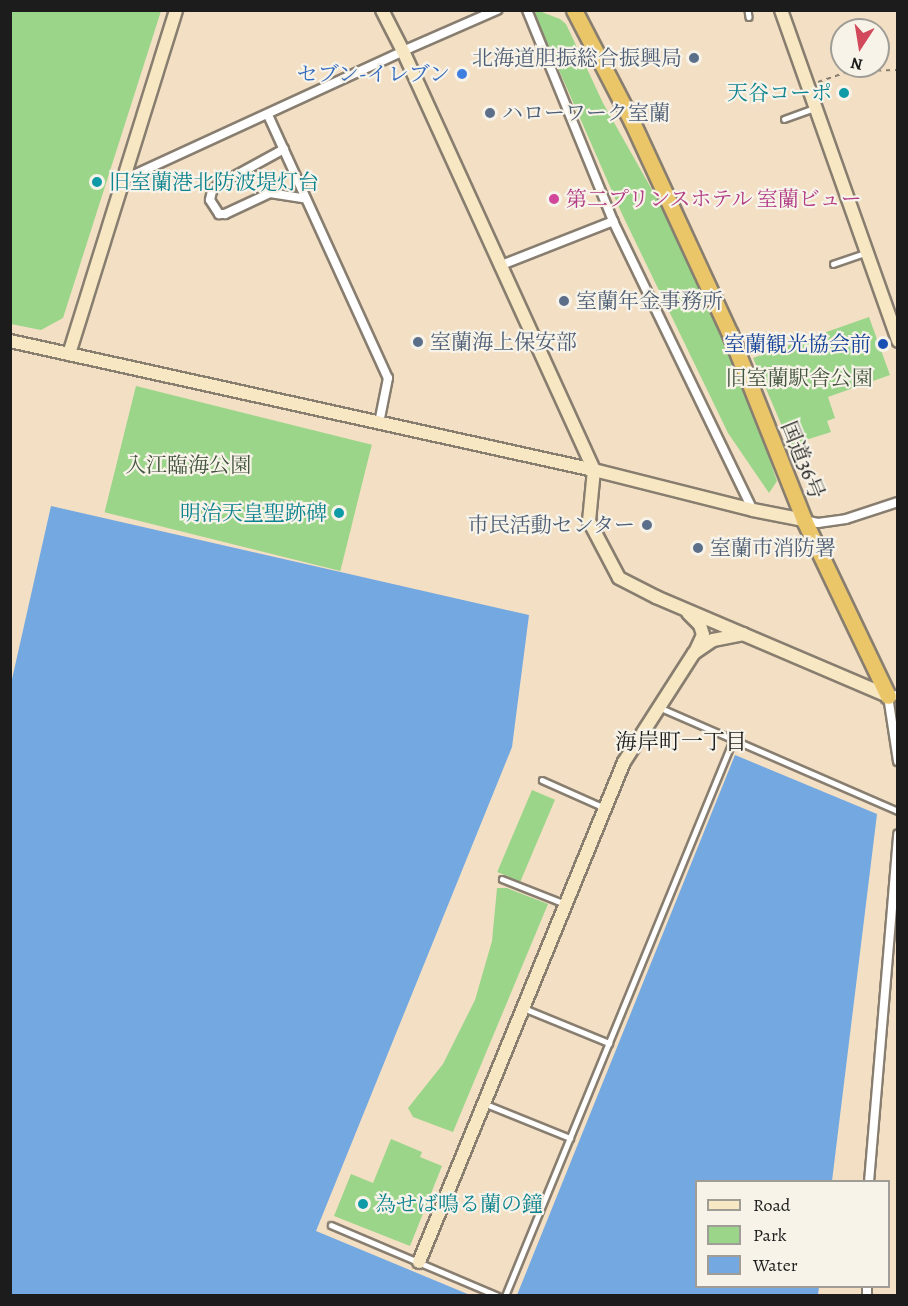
<!DOCTYPE html>
<meta charset="utf-8">
<style>
body{margin:0}
#map{position:relative;width:908px;height:1306px;overflow:hidden;background:#f3dfc4;font-family:Alegreya,"Noto Serif JP",serif}
div>[style]{position:absolute}
.green>*{inset:0;background:#9ad589;transform-origin:0 0}
.water>*{inset:0;background:#73a8e0}
.path>*{height:2px;margin-top:-1px;transform-origin:0;background:repeating-linear-gradient(90deg,#887e70 0 4.5px,transparent 0 9px)}
.roads{filter:drop-shadow(2px 0 #887e70) drop-shadow(-2px 0 #887e70) drop-shadow(0 2px #887e70) drop-shadow(0 -2px #887e70)}
.lane>*{height:4.5px;margin:-2.25px;padding:0 2.25px;transform-origin:2.25px;border-radius:2.25px;background:#fff}
.street>*{height:8px;margin:-4px;padding:0 4px;transform-origin:4px;border-radius:4px;background:#fff}
.secondary>*{height:12px;margin:-6px;padding:0 6px;transform-origin:6px;border-radius:6px;background:#f7e8c3}
.highway>*{height:15px;margin:-7.5px;padding:0 7.5px;transform-origin:7.5px;border-radius:7.5px;background:#ebc669}
.dots>*{width:16px;height:16px;translate:-50% -50%;box-sizing:border-box;border:3px solid #f7f3e8;border-radius:50%}
span{translate:-50% -50%;white-space:nowrap;text-align:center;line-height:1.15;-webkit-text-stroke:4.5px #f7f3e8;paint-order:stroke}
.service-label{font-size:21px;color:#4e5e75}
.right{translate:-100% -50%;text-align:right}
.left{translate:0 -50%;text-align:left}
.shop-label{font-size:21px;color:#366cbe}
.culture-label{font-size:21px;color:#0d838f}
.hotel-label{font-size:21px;color:#b23c85}
.transit-label{font-size:21px;color:#164399}
.park-label{font-size:21px;color:#42543d}
.street-label{font-size:21px;color:#1c1c1c}
.neighbourhood-label{font-size:22px;color:#1c1c1c}
.frame{position:absolute;inset:0;border:12px solid #1c1c1c;pointer-events:none}
.legend{position:absolute;left:695px;top:1180px;width:195px;height:108px;box-sizing:border-box;background:#f7f3e8;border:2px solid #9f9d96;margin:0;padding:8px 10px;list-style:none;font-size:18px;color:#1c1c1c}
.legend li{display:flex;align-items:center;gap:12px;height:30px}
.legend b{width:30px;border:2px solid #9f9d96}
.north{position:absolute;left:830px;top:18px;width:60px;height:60px;box-sizing:border-box;background:#f7f3e8;border:2px solid #9f9d96;border-radius:50%;rotate:192deg;font-size:16px;font-weight:700;line-height:24px;text-align:center;color:#1c1c1c}
.north::after{content:'';display:block;margin:auto;width:21px;height:27px;background:#d1495b;clip-path:polygon(50% 0,100% 100%,50% 72%,0 100%)}
</style>
<div id="map">
<div class="green">
<i style="clip-path:polygon(11px 10px,161px 11px,63px 318px,41px 330px,11px 324px)"></i>
<i style="clip-path:polygon(539px 11px,560px 19px,566px 24px,603px 103px,660px 204px,704px 294px,746px 389px,777px 481px,769px 493px,728px 433px,622px 214px,534px 13px)"></i>
<i style="clip-path:polygon(869px 317px,890px 375px,828px 397px,835px 418px,827px 421px,831px 432px,790px 445px,753px 358px)"></i>
<i style="left:136px;top:386px;width:243px;height:130px;rotate:14deg"></i>
<i style="left:532px;top:790px;width:25px;height:89px;rotate:23deg"></i>
<i style="clip-path:polygon(497px 888px,507px 888px,548px 904px,453px 1132px,413px 1117px,408px 1108px,443px 1064px,475px 1000px,492px 941px)"></i>
<i style="clip-path:polygon(391px 1139px,422px 1152px,420px 1157px,442px 1166px,410px 1246px,334px 1216px,351px 1174px,373px 1183px)"></i>
</div>
<div class="water">
<i style="clip-path:polygon(51px 506px,529px 615px,512px 747px,316px 1231px,470px 1295px,11px 1295px,10px 688px)"></i>
<i style="clip-path:polygon(735px 755px,877px 814px,832px 1181px,696px 1182px,696px 1286px,819px 1287px,818px 1295px,517px 1295px)"></i>
</div>
<div class="path">
<i style="left:818px;top:82px;width:34px;rotate:-19deg"></i>
<i style="left:850px;top:71px;width:48px;rotate:-1.2deg"></i>
</div>
<div class="roads">
<div class="lane">
<i style="left:748px;top:10px;width:7px;rotate:82deg"></i>
<i style="left:784px;top:119px;width:33px;rotate:-20deg"></i>
<i style="left:833px;top:264px;width:34px;rotate:-19deg"></i>
<i style="left:661px;top:708px;width:258px;rotate:23.5deg"></i>
<i style="left:542px;top:780px;width:69px;rotate:24deg"></i>
<i style="left:502px;top:879px;width:68px;rotate:21.6deg"></i>
<i style="left:526px;top:1009px;width:90px;rotate:22.3deg"></i>
<i style="left:486px;top:1104px;width:91px;rotate:22deg"></i>
<i style="left:331px;top:1225px;width:181px;rotate:23deg"></i>
<i style="left:505px;top:1296px;width:601px;rotate:-67.7deg"></i>
</div>
<div class="street">
<i style="left:527px;top:10px;width:228px;rotate:67.8deg"></i>
<i style="left:613px;top:221px;width:321px;rotate:64.2deg"></i>
<i style="left:268px;top:115px;width:289px;rotate:65.5deg"></i>
<i style="left:388px;top:378px;width:46px;rotate:101.3deg"></i>
<i style="left:284px;top:149px;width:75px;rotate:151.4deg"></i>
<i style="left:218px;top:185px;width:8px;rotate:135deg"></i>
<i style="left:212px;top:191px;width:9px;rotate:103deg"></i>
<i style="left:210px;top:200px;width:17px;rotate:57deg"></i>
<i style="left:219px;top:214px;width:6px"></i>
<i style="left:225px;top:214px;width:50px;rotate:-25deg"></i>
<i style="left:270px;top:193px;width:36px;rotate:9deg"></i>
<i style="left:123px;top:180px;width:308px;rotate:-24.7deg"></i>
<i style="left:403px;top:51px;width:103px;rotate:-23.6deg"></i>
<i style="left:499px;top:266px;width:123px;rotate:-21.5deg"></i>
<i style="left:804px;top:520px;width:14px;rotate:12deg"></i>
<i style="left:818px;top:523px;width:28px;rotate:-8deg"></i>
<i style="left:846px;top:519px;width:55px;rotate:-18.1deg"></i>
<i style="left:898px;top:695px;width:10px;rotate:174deg"></i>
<i style="left:888px;top:696px;width:66px;rotate:81.3deg"></i>
<i style="left:869px;top:1182px;width:349px;rotate:-85.2deg"></i>
<i style="left:867px;top:1296px;width:10px;rotate:-90deg"></i>
</div>
<div class="secondary">
<i style="left:382px;top:10px;width:46px;rotate:62.9deg"></i>
<i style="left:403px;top:51px;width:460px;rotate:65.5deg"></i>
<i style="left:594px;top:470px;width:51px;rotate:95.6deg"></i>
<i style="left:589px;top:521px;width:64px;rotate:62.2deg"></i>
<i style="left:619px;top:578px;width:42px;rotate:27.2deg"></i>
<i style="left:656px;top:597px;width:252px;rotate:23.1deg"></i>
<i style="left:781px;top:10px;width:351px;rotate:70.5deg"></i>
<i style="left:10px;top:341px;width:598px;rotate:12.46deg"></i>
<i style="left:594px;top:470px;width:164px;rotate:14.1deg"></i>
<i style="left:753px;top:510px;width:52px;rotate:11.1deg"></i>
<i style="left:69px;top:354px;width:360px;rotate:-72.7deg"></i>
<i style="left:688px;top:613px;width:17px;rotate:45deg"></i>
<i style="left:700px;top:625px;width:10px;rotate:73deg"></i>
<i style="left:703px;top:635px;width:19px;rotate:115deg"></i>
<i style="left:419px;top:1262px;width:540px;rotate:-67.71deg"></i>
<i style="left:624px;top:762px;width:130px;rotate:-57.3deg"></i>
<i style="left:694px;top:653px;width:23px;rotate:-34deg"></i>
<i style="left:713px;top:640px;width:31px;rotate:-11deg"></i>
</div>
<div class="highway">
<i style="left:574px;top:10px;width:126px;rotate:62.6deg"></i>
<i style="left:632px;top:122px;width:234px;rotate:65.2deg"></i>
<i style="left:730px;top:334px;width:200px;rotate:68.3deg"></i>
<i style="left:804px;top:520px;width:195px;rotate:64.5deg"></i>
</div>
</div>
<div class="dots">
<i style="left:694px;top:58px;background:#5c6f8a"></i>
<i style="left:462px;top:74px;background:#3f7fe0"></i>
<i style="left:844px;top:93px;background:#0f9aa8"></i>
<i style="left:490px;top:113px;background:#5c6f8a"></i>
<i style="left:97px;top:182px;background:#0f9aa8"></i>
<i style="left:554px;top:199px;background:#d1479c"></i>
<i style="left:564px;top:301px;background:#5c6f8a"></i>
<i style="left:418px;top:342px;background:#5c6f8a"></i>
<i style="left:883px;top:344px;background:#1a4fb4"></i>
<i style="left:339px;top:513px;background:#0f9aa8"></i>
<i style="left:647px;top:525px;background:#5c6f8a"></i>
<i style="left:698px;top:548px;background:#5c6f8a"></i>
<i style="left:363px;top:1204px;background:#0f9aa8"></i>
</div>
<div class="service-label">
<span class="right" style="left:682px;top:58px">北海道胆振総合振興局</span>
<span class="left" style="left:502px;top:113px">ハローワーク室蘭</span>
<span class="left" style="left:576px;top:301px">室蘭年金事務所</span>
<span class="left" style="left:430px;top:342px">室蘭海上保安部</span>
<span class="right" style="left:635px;top:525px">市民活動センター</span>
<span class="left" style="left:710px;top:548px">室蘭市消防署</span>
</div>
<div class="shop-label">
<span class="right" style="left:450px;top:74px">セブン-イレブン</span>
</div>
<div class="culture-label">
<span class="right" style="left:832px;top:93px">天谷コーポ</span>
<span class="left" style="left:109px;top:182px">旧室蘭港北防波堤灯台</span>
<span class="right" style="left:327px;top:513px">明治天皇聖跡碑</span>
<span class="left" style="left:375px;top:1204px">為せば鳴る蘭の鐘</span>
</div>
<div class="hotel-label">
<span class="left" style="left:566px;top:199px">第二プリンスホテル 室蘭ビュー</span>
</div>
<div class="transit-label">
<span class="right" style="left:871px;top:344px">室蘭観光協会前</span>
</div>
<div class="park-label">
<span style="left:799px;top:378px">旧室蘭駅舎公園</span>
<span style="left:188px;top:465px">入江臨海公園</span>
</div>
<div class="street-label">
<span style="left:803px;top:460px;rotate:68deg">国道36号</span>
</div>
<div class="neighbourhood-label">
<span style="left:681px;top:743px">海岸町一丁目</span>
</div>
<div class="frame"></div>
<ul class="legend">
<li><b style="height:8px;background:#f7e8c3"></b>Road</li>
<li><b style="height:16px;background:#9ad589"></b>Park</li>
<li><b style="height:16px;background:#73a8e0"></b>Water</li>
</ul>
<div class="north">N</div>
</div>
